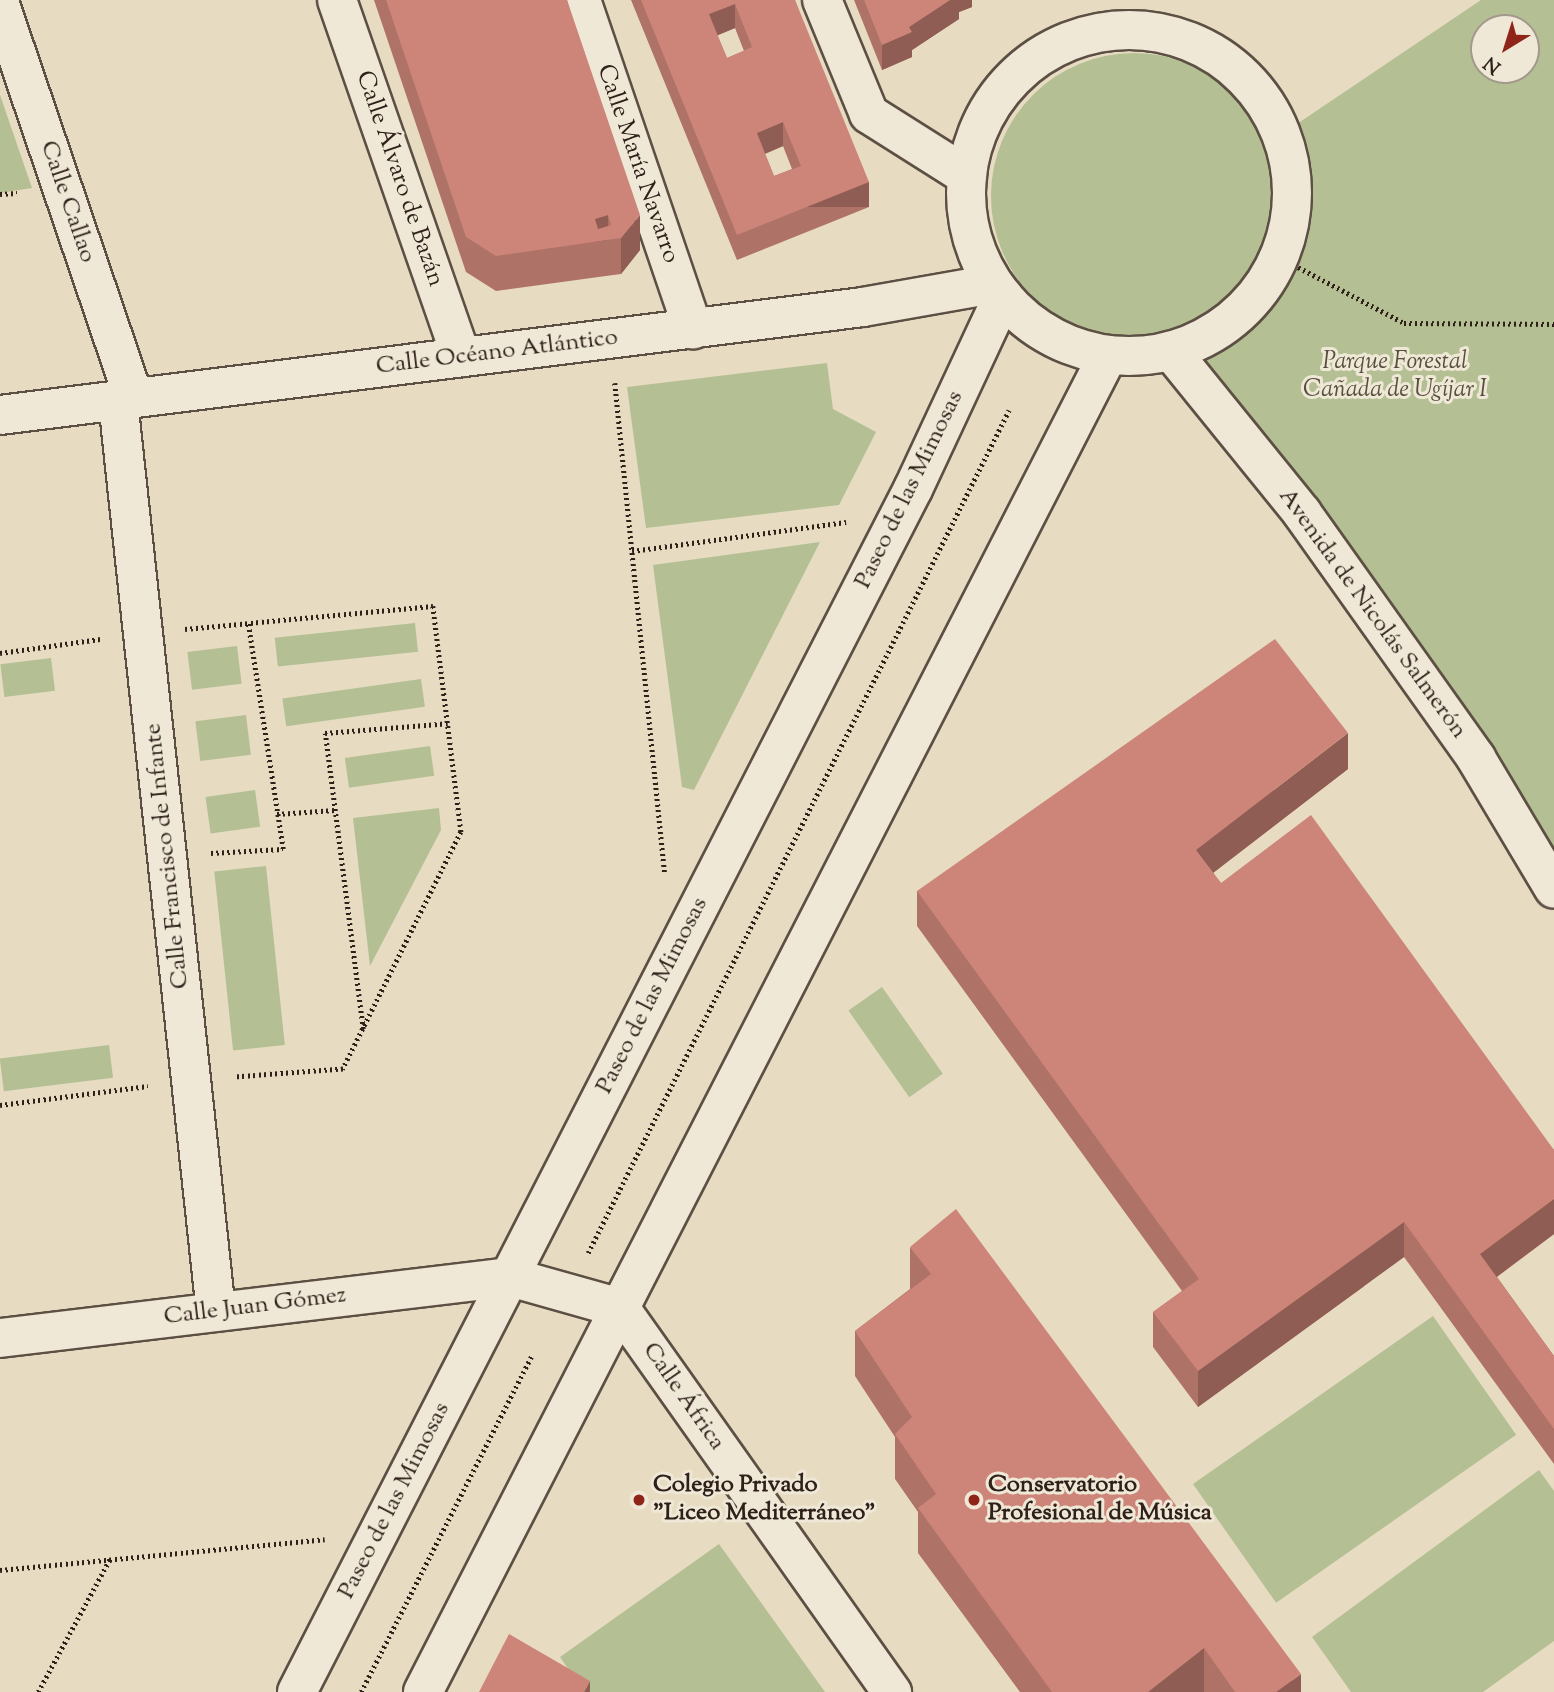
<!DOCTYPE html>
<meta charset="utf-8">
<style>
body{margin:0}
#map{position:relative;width:1554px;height:1692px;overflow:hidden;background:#e7dbc2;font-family:"Sorts Mill Goudy",serif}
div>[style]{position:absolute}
.green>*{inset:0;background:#b4c094;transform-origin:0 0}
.round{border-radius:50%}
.path>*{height:4.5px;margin-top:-2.25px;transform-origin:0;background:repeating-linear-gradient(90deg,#2f2019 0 2px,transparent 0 5.5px)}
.roads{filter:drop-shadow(2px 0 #5d4f43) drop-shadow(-2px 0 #5d4f43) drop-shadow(0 2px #5d4f43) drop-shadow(0 -2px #5d4f43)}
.minor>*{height:38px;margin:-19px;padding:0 19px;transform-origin:19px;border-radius:19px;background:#efe8d7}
.tertiary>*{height:38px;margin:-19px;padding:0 19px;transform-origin:19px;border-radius:19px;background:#efe8d7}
.tertiary>.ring{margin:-19px;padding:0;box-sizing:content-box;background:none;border:38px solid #efe8d7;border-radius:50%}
.wall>*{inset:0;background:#af7267}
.shaded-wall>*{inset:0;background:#8f5d54;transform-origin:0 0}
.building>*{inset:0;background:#cc8578}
.dots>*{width:19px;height:19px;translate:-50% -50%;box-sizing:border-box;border:4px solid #efe8d7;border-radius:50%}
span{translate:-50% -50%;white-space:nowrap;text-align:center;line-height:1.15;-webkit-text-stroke:6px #efe8d7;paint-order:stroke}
.street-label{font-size:24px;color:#2f2019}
.park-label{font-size:24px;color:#57503e;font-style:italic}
.poi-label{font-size:24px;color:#2f2019;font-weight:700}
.left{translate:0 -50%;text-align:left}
.north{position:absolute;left:1470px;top:14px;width:70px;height:70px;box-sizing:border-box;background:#efe8d7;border:2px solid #a2988b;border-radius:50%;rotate:218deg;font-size:19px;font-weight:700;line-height:28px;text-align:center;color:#2f2019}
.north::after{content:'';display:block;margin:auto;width:24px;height:32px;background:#8f2418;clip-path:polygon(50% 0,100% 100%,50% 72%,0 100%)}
</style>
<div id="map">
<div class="green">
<i style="clip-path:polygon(evenodd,1481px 0,1554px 0,1554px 889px,1171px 351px,1237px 317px,1270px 276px,1287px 239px,1293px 199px,1282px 134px,1481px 0,1484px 28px,1526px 28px,1526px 70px,1484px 70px,1484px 28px)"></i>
<i class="round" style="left:991px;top:53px;width:286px;height:286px"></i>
<i style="clip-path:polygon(0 95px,32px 188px,0 193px)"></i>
<i style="clip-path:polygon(827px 363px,833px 409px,876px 432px,839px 505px,646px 528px,627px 387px)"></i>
<i style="clip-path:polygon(820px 542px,694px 790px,682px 787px,653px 565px)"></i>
<i style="left:415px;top:623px;width:29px;height:141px;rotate:84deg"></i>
<i style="left:237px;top:646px;width:38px;height:50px;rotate:83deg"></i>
<i style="left:51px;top:658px;width:33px;height:51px;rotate:83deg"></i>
<i style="left:421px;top:679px;width:28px;height:140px;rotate:82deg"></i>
<i style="left:246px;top:715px;width:40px;height:51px;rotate:83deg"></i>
<i style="left:430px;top:746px;width:30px;height:86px;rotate:82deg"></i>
<i style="left:255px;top:790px;width:37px;height:50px;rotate:82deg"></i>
<i style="clip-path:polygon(439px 808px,441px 830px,370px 966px,353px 818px)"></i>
<i style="left:266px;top:866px;width:180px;height:52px;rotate:84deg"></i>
<i style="left:882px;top:987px;width:106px;height:41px;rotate:55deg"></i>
<i style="left:109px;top:1045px;width:33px;height:110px;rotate:83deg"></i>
<i style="left:1433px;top:1316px;width:145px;height:293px;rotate:55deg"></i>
<i style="clip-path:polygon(1539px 1470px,1554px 1491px,1554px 1641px,1483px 1692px,1351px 1692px,1312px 1637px)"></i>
<i style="clip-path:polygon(719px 1544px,825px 1692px,584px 1692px,560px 1657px)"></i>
</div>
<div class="path">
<i style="left:0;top:194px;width:17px;rotate:-3deg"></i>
<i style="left:1279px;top:257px;width:141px;rotate:27.8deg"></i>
<i style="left:1404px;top:323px;width:150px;rotate:0.4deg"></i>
<i style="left:615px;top:383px;width:492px;rotate:84.2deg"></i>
<i style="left:632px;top:551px;width:216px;rotate:-7.7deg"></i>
<i style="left:185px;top:629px;width:249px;rotate:-5.3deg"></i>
<i style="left:433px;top:606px;width:228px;rotate:82.9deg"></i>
<i style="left:461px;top:832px;width:265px;rotate:116.5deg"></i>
<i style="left:343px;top:1069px;width:109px;rotate:175.8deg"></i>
<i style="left:0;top:653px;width:101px;rotate:-8deg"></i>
<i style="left:277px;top:814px;width:58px;rotate:-3.9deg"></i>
<i style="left:211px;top:853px;width:72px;rotate:-3.2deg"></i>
<i style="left:283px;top:849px;width:229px;rotate:-98.8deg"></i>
<i style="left:363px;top:1029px;width:298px;rotate:-97.3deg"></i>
<i style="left:325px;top:733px;width:123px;rotate:-4.6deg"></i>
<i style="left:0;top:1105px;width:149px;rotate:-7.3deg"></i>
<i style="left:588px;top:1253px;width:942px;rotate:-63.46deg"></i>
<i style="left:0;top:1570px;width:326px;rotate:-5.4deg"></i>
<i style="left:38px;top:1692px;width:151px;rotate:-61.6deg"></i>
<i style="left:361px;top:1692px;width:378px;rotate:-63.1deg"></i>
</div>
<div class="roads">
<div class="minor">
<i style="left:337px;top:0;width:378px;rotate:70.8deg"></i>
<i style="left:581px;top:0;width:348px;rotate:71.2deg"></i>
<i style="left:822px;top:0;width:123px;rotate:67.6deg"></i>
<i style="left:869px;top:114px;width:116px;rotate:32.3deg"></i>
<i style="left:0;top:5px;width:415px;rotate:71.2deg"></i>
<i style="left:118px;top:401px;width:916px;rotate:83.86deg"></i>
<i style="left:0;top:1338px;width:514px;rotate:-6.82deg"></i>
<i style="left:510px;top:1277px;width:114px;rotate:15.7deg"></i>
</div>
<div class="tertiary">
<i class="ring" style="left:966px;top:30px;width:288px;height:288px"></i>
<i style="left:1171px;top:351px;width:208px;rotate:51deg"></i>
<i style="left:1302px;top:513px;width:301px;rotate:54.6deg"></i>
<i style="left:1476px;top:758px;width:152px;rotate:59.2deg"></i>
<i style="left:0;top:415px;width:870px;rotate:-7.13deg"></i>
<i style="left:863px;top:307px;width:132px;rotate:-10deg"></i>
<i style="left:620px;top:1308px;width:471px;rotate:54.7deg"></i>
<i style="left:297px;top:1692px;width:1352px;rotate:-62.89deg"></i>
<i style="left:913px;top:489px;width:213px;rotate:-65deg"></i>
<i style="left:423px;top:1692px;width:1502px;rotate:-62.87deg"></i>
</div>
</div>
<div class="wall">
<i style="clip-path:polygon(374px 0,567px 0,640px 250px,621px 274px,496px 291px,466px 272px)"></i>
<i style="clip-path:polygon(evenodd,631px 0,795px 0,869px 207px,737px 260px,631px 0,735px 28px,744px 51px,727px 58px,717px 35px,735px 28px,631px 0,783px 146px,792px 169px,774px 176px,765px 154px,783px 146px)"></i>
<i style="clip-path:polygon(854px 0,972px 0,972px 7px,959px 12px,959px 19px,912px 50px,912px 57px,882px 70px)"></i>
<i style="clip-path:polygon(1348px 769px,1213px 873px,1221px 883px,1554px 1150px,1554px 1234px,1497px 1277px,1554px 1356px,1554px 1464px,1404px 1257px,1198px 1407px,1153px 1347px,1153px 1312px,1182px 1291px,917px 926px,917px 891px)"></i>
<i style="clip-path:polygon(910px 1247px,1301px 1692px,1020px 1692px,918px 1553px,918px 1512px,895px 1479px,895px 1437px,855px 1376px,855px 1331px,910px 1289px)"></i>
</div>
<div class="shaded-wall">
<i style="clip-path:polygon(950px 0,972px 0,972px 7px,959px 12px,959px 19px,912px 50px,912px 57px,882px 70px,882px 45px)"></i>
<i style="clip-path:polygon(735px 4px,735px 28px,709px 39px,709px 14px)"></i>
<i style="clip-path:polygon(783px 122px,783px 146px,757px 157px,757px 133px)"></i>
<i style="left:869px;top:182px;width:25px;height:142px;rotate:90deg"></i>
<i style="clip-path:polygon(608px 215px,608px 240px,595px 242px,595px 219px)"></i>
<i style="clip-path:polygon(640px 215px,640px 250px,621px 274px,621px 238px)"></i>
<i style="clip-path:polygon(1348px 733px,1348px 769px,1196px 886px,1196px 850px)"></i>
<i style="clip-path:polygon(1554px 1199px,1554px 1234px,1480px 1289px,1480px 1254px)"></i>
<i style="clip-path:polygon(1404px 1222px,1404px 1257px,1198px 1407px,1198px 1371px)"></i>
<i style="clip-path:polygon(1204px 1648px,1204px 1692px,1148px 1692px)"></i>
<i style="clip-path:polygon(1301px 1674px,1301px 1692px,1276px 1692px)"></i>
<i style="clip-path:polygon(590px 1681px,590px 1692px,584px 1692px)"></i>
</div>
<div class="building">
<i style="clip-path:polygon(evenodd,386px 0,567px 0,640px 215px,621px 238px,496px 256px,466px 237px,386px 0,608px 215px,611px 225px,598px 229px,595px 219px,608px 215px)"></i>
<i style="clip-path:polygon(evenodd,641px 0,795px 0,869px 182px,737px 235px,641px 0,735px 4px,752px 47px,727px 58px,709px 14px,735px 4px,641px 0,783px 122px,801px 166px,774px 176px,757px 133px,783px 122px)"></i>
<i style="clip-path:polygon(864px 0,950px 0,909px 27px,912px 32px,882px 45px)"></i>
<i style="clip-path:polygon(1275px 639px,1348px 733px,1196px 850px,1221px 883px,1311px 815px,1554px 1150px,1554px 1199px,1480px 1254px,1554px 1356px,1554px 1429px,1404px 1222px,1198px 1371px,1153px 1312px,1199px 1279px,917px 891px)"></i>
<i style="clip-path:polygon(956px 1209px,1301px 1674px,1276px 1692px,1235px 1692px,1204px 1648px,1148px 1692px,1052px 1692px,918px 1508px,936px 1494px,895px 1434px,912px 1417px,855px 1331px,931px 1274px,910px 1247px)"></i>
<i style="clip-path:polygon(509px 1634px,590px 1681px,584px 1692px,479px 1692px)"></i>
</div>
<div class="dots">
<i style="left:639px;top:1500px;background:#8f2418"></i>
<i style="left:974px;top:1500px;background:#8f2418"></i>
</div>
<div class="street-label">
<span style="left:637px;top:164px;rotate:71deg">Calle María Navarro</span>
<span style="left:399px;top:179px;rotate:71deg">Calle Álvaro de Bazán</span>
<span style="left:67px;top:202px;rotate:71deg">Calle Callao</span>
<span style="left:497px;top:353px;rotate:-7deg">Calle Océano Atlántico</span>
<span style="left:910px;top:490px;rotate:-64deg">Paseo de las Mimosas</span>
<span style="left:1372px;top:614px;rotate:54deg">Avenida de Nicolás Salmerón</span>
<span style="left:168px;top:856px;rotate:-96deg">Calle Francisco de Infante</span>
<span style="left:653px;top:996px;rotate:-63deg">Paseo de las Mimosas</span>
<span style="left:255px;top:1307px;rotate:-7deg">Calle Juan Gómez</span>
<span style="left:683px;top:1397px;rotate:55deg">Calle África</span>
<span style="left:395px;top:1501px;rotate:-63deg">Paseo de las Mimosas</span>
</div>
<div class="park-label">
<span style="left:1395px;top:377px">Parque Forestal<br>Cañada de Ugíjar I</span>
</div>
<div class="poi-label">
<span class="left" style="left:653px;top:1500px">Colegio Privado<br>"Liceo Mediterráneo"</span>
<span class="left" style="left:988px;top:1500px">Conservatorio<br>Profesional de Música</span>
</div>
<div class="north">N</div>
</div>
